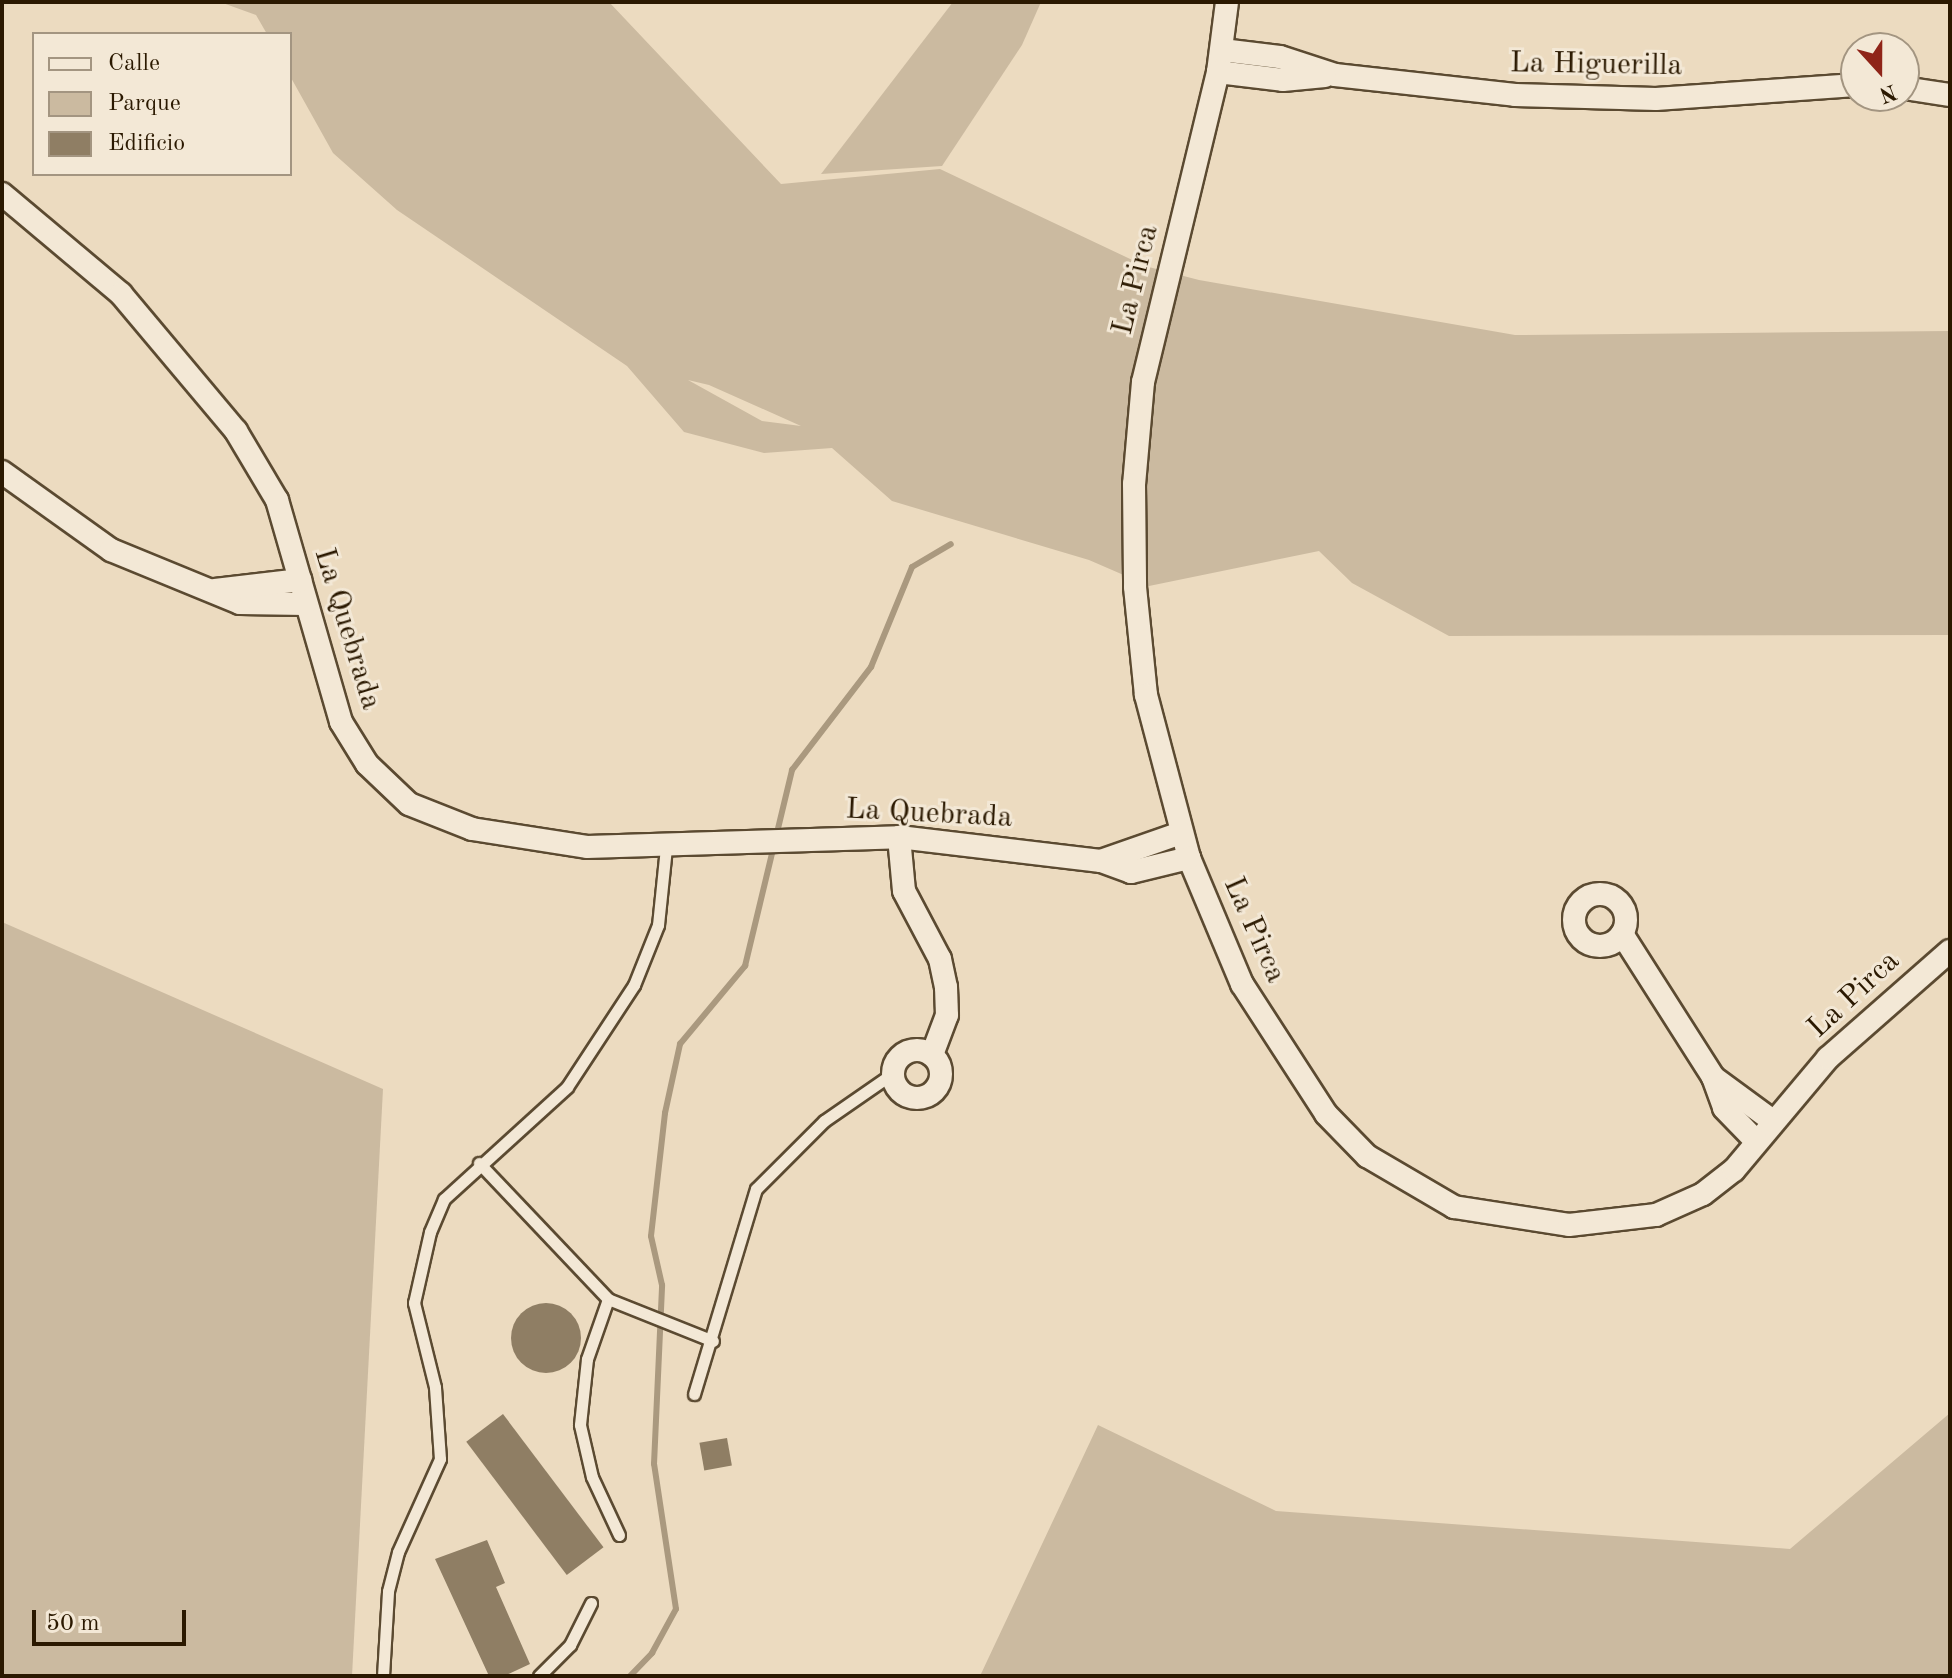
<!DOCTYPE html>
<style>
body{margin:0}
#map{position:relative;width:1952px;height:1678px;overflow:hidden;background:#ecdbc0;font-family:"Old Standard TT",serif}
div>[style]{position:absolute}
.green>*{inset:0;background:#cbbaa0}
.stream>*{height:6px;margin:-3px;padding:0 3px;transform-origin:3px;border-radius:3px;background:#aa997f}
.building>*{inset:0;background:#8f7e64;transform-origin:0 0}
.round{border-radius:50%}
.roads{filter:drop-shadow(2px 0 #5b4a31) drop-shadow(-2px 0 #5b4a31) drop-shadow(0 2px #5b4a31) drop-shadow(0 -2px #5b4a31)}
.service>*{height:11px;margin:-5.5px;padding:0 5.5px;transform-origin:5.5px;border-radius:5.5px;background:#f3e8d6}
.minor>*{height:22px;margin:-11px;padding:0 11px;transform-origin:11px;border-radius:11px;background:#f3e8d6}
.minor>.ring{margin:-11px;padding:0;box-sizing:content-box;background:none;border:22px solid #f3e8d6;border-radius:50%}
span{translate:-50% -50%;white-space:nowrap;text-align:center;line-height:1.15;-webkit-text-stroke:6px #f3e8d6;paint-order:stroke}
.street-label{font-size:30px;color:#2b1901}
.frame{position:absolute;inset:0;border:4px solid #2b1901;pointer-events:none}
.legend{position:absolute;left:32px;top:32px;width:260px;height:144px;box-sizing:border-box;background:#f3e8d6;border:2px solid #a39581;margin:0;padding:10px 14px;list-style:none;font-size:24px;color:#2b1901}
.legend li{display:flex;align-items:center;gap:16px;height:40px}
.legend b{width:40px;border:2px solid #a39581}
.north{position:absolute;left:1840px;top:32px;width:80px;height:80px;box-sizing:border-box;background:#f3e8d6;border:2px solid #a39581;border-radius:50%;rotate:159deg;font-size:22px;font-weight:700;line-height:32px;text-align:center;color:#2b1901}
.north::after{content:'';display:block;margin:auto;width:28px;height:36px;background:#8f2418;clip-path:polygon(50% 0,100% 100%,50% 72%,0 100%)}
.scale{position:absolute;left:32px;top:1610px;width:154px;height:36px;box-sizing:border-box;border:4px solid #2b1901;border-top:0;padding-left:10px;font-size:24px;line-height:28px;white-space:nowrap;color:#2b1901;-webkit-text-stroke:6px #f3e8d6;paint-order:stroke}
</style>
<div id="map">
<div class="green">
<i style="clip-path:polygon(evenodd,220px 2px,609px 2px,781px 184px,940px 169px,1145px 266px,1199px 280px,1515px 335px,1950px 331px,1950px 635px,1449px 636px,1352px 583px,1319px 551px,1149px 586px,1089px 560px,892px 501px,832px 448px,764px 453px,684px 432px,627px 366px,397px 210px,333px 153px,290px 76px,290px 34px,267px 34px,256px 15px,220px 2px,688px 380px,709px 385px,801px 426px,762px 421px,688px 380px)"></i>
<i style="clip-path:polygon(953px 2px,1041px 2px,1022px 45px,942px 166px,821px 174px)"></i>
<i style="clip-path:polygon(2px 922px,383px 1089px,352px 1676px,2px 1676px)"></i>
<i style="clip-path:polygon(1950px 1413px,1950px 1676px,980px 1676px,1098px 1425px,1276px 1511px,1790px 1549px)"></i>
</div>
<div class="stream">
<i style="left:630px;top:1676px;width:32px;rotate:-46deg"></i>
<i style="left:652px;top:1653px;width:50px;rotate:-61.4deg"></i>
<i style="left:676px;top:1609px;width:147px;rotate:-98.6deg"></i>
<i style="left:654px;top:1464px;width:179px;rotate:-87.4deg"></i>
<i style="left:662px;top:1285px;width:50px;rotate:-102.7deg"></i>
<i style="left:651px;top:1236px;width:124px;rotate:-83.5deg"></i>
<i style="left:665px;top:1113px;width:71px;rotate:-77.7deg"></i>
<i style="left:680px;top:1044px;width:102px;rotate:-50.2deg"></i>
<i style="left:745px;top:966px;width:202px;rotate:-76.5deg"></i>
<i style="left:792px;top:770px;width:130px;rotate:-52.5deg"></i>
<i style="left:871px;top:667px;width:108px;rotate:-67.7deg"></i>
<i style="left:912px;top:567px;width:45px;rotate:-30.5deg"></i>
</div>
<div class="building">
<i class="round" style="left:511px;top:1303px;width:70px;height:70px"></i>
<i style="left:503px;top:1414px;width:167px;height:46px;rotate:53deg"></i>
<i style="left:727px;top:1438px;width:28px;height:28px;rotate:80deg"></i>
<i style="clip-path:polygon(487px 1540px,505px 1583px,496px 1587px,530px 1664px,504px 1676px,489px 1676px,435px 1559px)"></i>
</div>
<div class="roads">
<div class="service">
<i style="left:479px;top:1163px;width:187px;rotate:46.5deg"></i>
<i style="left:608px;top:1299px;width:113px;rotate:21.8deg"></i>
<i style="left:608px;top:1299px;width:64px;rotate:109.3deg"></i>
<i style="left:587px;top:1359px;width:66px;rotate:96.1deg"></i>
<i style="left:580px;top:1425px;width:53px;rotate:77deg"></i>
<i style="left:592px;top:1477px;width:64px;rotate:65deg"></i>
<i style="left:694px;top:1394px;width:214px;rotate:-73.2deg"></i>
<i style="left:756px;top:1189px;width:96px;rotate:-45deg"></i>
<i style="left:824px;top:1121px;width:83px;rotate:-34.7deg"></i>
<i style="left:383px;top:1676px;width:85px;rotate:-86.6deg"></i>
<i style="left:388px;top:1591px;width:40px;rotate:-75.6deg"></i>
<i style="left:398px;top:1552px;width:102px;rotate:-65.7deg"></i>
<i style="left:440px;top:1459px;width:72px;rotate:-94deg"></i>
<i style="left:435px;top:1387px;width:87px;rotate:-104deg"></i>
<i style="left:414px;top:1303px;width:73px;rotate:-77.3deg"></i>
<i style="left:430px;top:1232px;width:36px;rotate:-67deg"></i>
<i style="left:444px;top:1199px;width:166px;rotate:-42.3deg"></i>
<i style="left:567px;top:1087px;width:122px;rotate:-56.7deg"></i>
<i style="left:634px;top:985px;width:65px;rotate:-68.2deg"></i>
<i style="left:658px;top:925px;width:77px;rotate:-84.1deg"></i>
<i style="left:539px;top:1676px;width:44px;rotate:-45deg"></i>
<i style="left:570px;top:1645px;width:47px;rotate:-63.4deg"></i>
</div>
<div class="minor">
<i style="left:1227px;top:2px;width:71px;rotate:97.3deg"></i>
<i style="left:1218px;top:72px;width:319px;rotate:103.6deg"></i>
<i style="left:1143px;top:382px;width:102px;rotate:95deg"></i>
<i style="left:1134px;top:484px;width:103px;rotate:89.4deg"></i>
<i style="left:1135px;top:587px;width:109px;rotate:84.2deg"></i>
<i style="left:1146px;top:695px;width:169px;rotate:75.2deg"></i>
<i style="left:1189px;top:858px;width:137px;rotate:67.2deg"></i>
<i style="left:1242px;top:984px;width:155px;rotate:57.1deg"></i>
<i style="left:1326px;top:1114px;width:59px;rotate:45.7deg"></i>
<i style="left:1367px;top:1156px;width:101px;rotate:30.4deg"></i>
<i style="left:1454px;top:1207px;width:116px;rotate:8.9deg"></i>
<i style="left:1569px;top:1225px;width:88px;rotate:-6.6deg"></i>
<i style="left:1656px;top:1215px;width:51px;rotate:-24.1deg"></i>
<i style="left:1703px;top:1194px;width:39px;rotate:-38deg"></i>
<i style="left:1734px;top:1170px;width:146px;rotate:-50deg"></i>
<i style="left:1828px;top:1058px;width:162px;rotate:-41.3deg"></i>
<i style="left:1222px;top:50px;width:58px;rotate:6.9deg"></i>
<i style="left:1280px;top:57px;width:58px;rotate:18.1deg"></i>
<i style="left:1335px;top:75px;width:181px;rotate:6.3deg"></i>
<i style="left:1515px;top:95px;width:141px;rotate:1.6deg"></i>
<i style="left:1656px;top:99px;width:200px;rotate:-4deg"></i>
<i style="left:1218px;top:72px;width:65px;rotate:7deg"></i>
<i style="left:1283px;top:80px;width:42px;rotate:-5.4deg"></i>
<i style="left:1904px;top:88px;width:47px;rotate:8.7deg"></i>
<i style="left:2px;top:194px;width:155px;rotate:40deg"></i>
<i style="left:121px;top:294px;width:179px;rotate:50deg"></i>
<i style="left:236px;top:431px;width:80px;rotate:59.3deg"></i>
<i style="left:277px;top:500px;width:231px;rotate:73.9deg"></i>
<i style="left:341px;top:722px;width:49px;rotate:58.2deg"></i>
<i style="left:367px;top:764px;width:58px;rotate:43.6deg"></i>
<i style="left:409px;top:804px;width:68px;rotate:21.6deg"></i>
<i style="left:472px;top:829px;width:116px;rotate:8.9deg"></i>
<i style="left:587px;top:847px;width:312px;rotate:-1.8deg"></i>
<i style="left:899px;top:837px;width:203px;rotate:6.8deg"></i>
<i style="left:1101px;top:861px;width:32px;rotate:20deg"></i>
<i style="left:1131px;top:872px;width:60px;rotate:-13.6deg"></i>
<i style="left:2px;top:472px;width:134px;rotate:35.6deg"></i>
<i style="left:111px;top:550px;width:139px;rotate:22.3deg"></i>
<i style="left:240px;top:603px;width:65px;rotate:0.9deg"></i>
<i style="left:215px;top:590px;width:86px;rotate:-6.7deg"></i>
<i style="left:899px;top:837px;width:54px;rotate:84.7deg"></i>
<i style="left:904px;top:891px;width:77px;rotate:62.1deg"></i>
<i style="left:940px;top:959px;width:29px;rotate:78deg"></i>
<i style="left:946px;top:987px;width:28px;rotate:88deg"></i>
<i style="left:947px;top:1015px;width:43px;rotate:110.6deg"></i>
<i style="left:1101px;top:861px;width:85px;rotate:-19.3deg"></i>
<i class="ring" style="left:1574px;top:894px;width:30px;height:30px"></i>
<i style="left:1622px;top:934px;width:169px;rotate:57.5deg"></i>
<i style="left:1713px;top:1077px;width:33px;rotate:70deg"></i>
<i style="left:1724px;top:1108px;width:47px;rotate:45.9deg"></i>
<i class="ring" style="left:893px;top:1050px;width:26px;height:26px"></i>
<i style="left:1713px;top:1077px;width:74px;rotate:36.3deg"></i>
</div>
</div>
<div class="street-label">
<span style="left:1596px;top:65px;rotate:1deg">La Higuerilla</span>
<span style="left:1136px;top:280px;rotate:-76deg">La Pirca</span>
<span style="left:347px;top:629px;rotate:73deg">La Quebrada</span>
<span style="left:929px;top:814px;rotate:3deg">La Quebrada</span>
<span style="left:1254px;top:930px;rotate:66deg">La Pirca</span>
<span style="left:1854px;top:995px;rotate:-43deg">La Pirca</span>
</div>
<div class="frame"></div>
<ul class="legend">
<li><b style="height:10px;background:#f3e8d6"></b>Calle</li>
<li><b style="height:22px;background:#cbbaa0"></b>Parque</li>
<li><b style="height:22px;background:#8f7e64"></b>Edificio</li>
</ul>
<div class="north">N</div>
<div class="scale">50 m</div>
</div>
